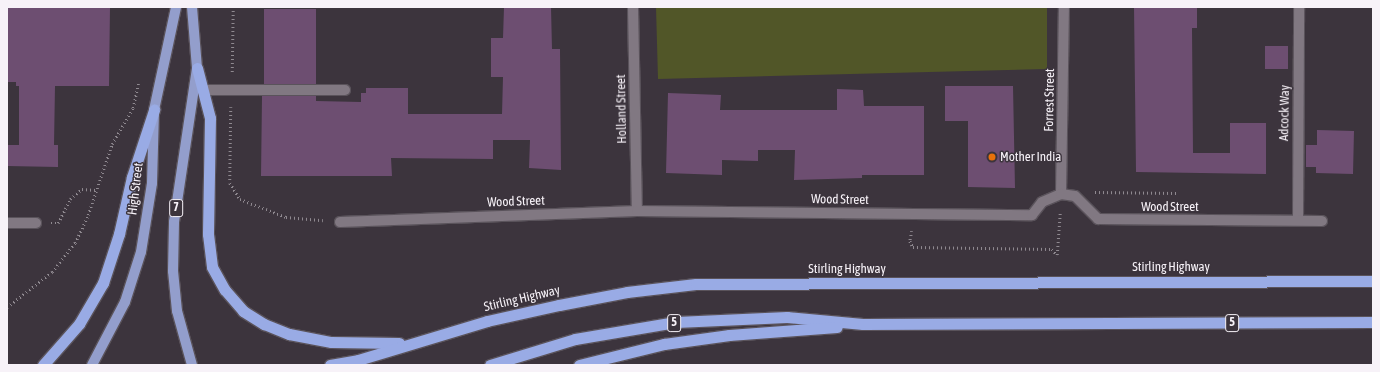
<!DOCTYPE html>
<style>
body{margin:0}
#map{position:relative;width:1380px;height:372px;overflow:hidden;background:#3c343d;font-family:"Asap Condensed",sans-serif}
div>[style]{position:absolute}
.green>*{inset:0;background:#515628}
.building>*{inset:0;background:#6d4e71;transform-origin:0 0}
.path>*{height:2.5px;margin-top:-1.25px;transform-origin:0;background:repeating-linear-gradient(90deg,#8f8990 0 1px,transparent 0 4px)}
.roads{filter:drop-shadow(1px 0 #5a535b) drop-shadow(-1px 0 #5a535b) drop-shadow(0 1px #5a535b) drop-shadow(0 -1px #5a535b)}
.service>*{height:10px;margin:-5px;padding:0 5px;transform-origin:5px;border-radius:5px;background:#817882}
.minor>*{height:10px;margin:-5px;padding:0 5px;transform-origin:5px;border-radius:5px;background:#817882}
.primary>*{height:10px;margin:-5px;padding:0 5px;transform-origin:5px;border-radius:5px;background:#939ecc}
.trunk>*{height:11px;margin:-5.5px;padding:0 5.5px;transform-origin:5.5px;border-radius:5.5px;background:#99abe5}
.dots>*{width:11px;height:11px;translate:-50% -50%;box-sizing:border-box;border:2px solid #3c343d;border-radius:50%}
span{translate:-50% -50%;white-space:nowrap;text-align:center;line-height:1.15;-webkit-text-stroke:3px #3c343d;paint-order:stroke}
.shield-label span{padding:1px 3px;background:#3c343d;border:1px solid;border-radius:3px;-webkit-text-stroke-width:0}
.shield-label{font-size:12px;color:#f7f2f8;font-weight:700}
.street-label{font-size:13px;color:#f7f2f8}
.poi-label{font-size:13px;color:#f7f2f8}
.left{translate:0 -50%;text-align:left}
.frame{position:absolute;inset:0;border:8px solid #f7f2f8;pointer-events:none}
</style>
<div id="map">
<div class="green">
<i style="clip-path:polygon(656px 7px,1047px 7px,1047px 69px,658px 79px)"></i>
</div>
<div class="building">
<i style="clip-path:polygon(7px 7px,110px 7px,109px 86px,55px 86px,54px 145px,58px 145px,58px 167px,7px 166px,7px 145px,19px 145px,19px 86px,16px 86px,16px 82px,7px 82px)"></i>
<i style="clip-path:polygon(504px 7px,551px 7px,552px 49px,560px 49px,561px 170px,529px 168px,530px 140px,493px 140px,493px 159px,391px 158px,392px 176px,261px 176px,262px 96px,316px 96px,316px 101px,361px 102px,361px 93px,366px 93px,366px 88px,408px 88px,408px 114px,502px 114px,503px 77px,491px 77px,491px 38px,503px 38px)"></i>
<i style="clip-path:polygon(1134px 7px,1197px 7px,1197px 28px,1192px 28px,1193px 153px,1230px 153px,1230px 123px,1266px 123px,1266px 174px,1136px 172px)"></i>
<i style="left:264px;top:9px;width:52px;height:75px"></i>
<i style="left:1265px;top:46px;width:23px;height:23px"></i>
<i style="clip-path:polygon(945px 86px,1013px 86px,1015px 188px,968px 187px,968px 121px,945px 121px)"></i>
<i style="clip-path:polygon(837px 89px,863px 90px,864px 106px,924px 106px,924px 175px,862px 175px,862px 178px,794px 180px,795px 150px,758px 150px,758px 161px,722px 160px,722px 175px,666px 173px,668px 93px,721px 95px,720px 110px,837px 110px)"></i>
<i style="clip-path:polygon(1317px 130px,1354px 131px,1353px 174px,1316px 173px,1316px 167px,1306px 167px,1306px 145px,1317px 145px)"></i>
</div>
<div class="path">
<i style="left:232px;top:72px;width:65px;rotate:-89.1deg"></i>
<i style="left:231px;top:107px;width:76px;rotate:90.8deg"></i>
<i style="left:230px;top:183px;width:19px;rotate:58deg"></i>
<i style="left:240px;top:199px;width:49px;rotate:21.4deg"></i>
<i style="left:286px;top:217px;width:37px;rotate:5deg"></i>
<i style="left:1095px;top:192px;width:82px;rotate:0.7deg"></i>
<i style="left:51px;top:223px;width:7px"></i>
<i style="left:58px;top:223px;width:27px;rotate:-63deg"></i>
<i style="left:70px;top:199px;width:16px;rotate:-40deg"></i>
<i style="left:82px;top:189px;width:14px;rotate:4deg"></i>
<i style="left:912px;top:231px;width:10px;rotate:101deg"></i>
<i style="left:910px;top:241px;width:7px;rotate:63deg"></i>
<i style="left:913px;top:247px;width:139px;rotate:0.8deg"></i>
<i style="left:1052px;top:249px;width:8px;rotate:50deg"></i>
<i style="left:1057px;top:255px;width:42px;rotate:-85.9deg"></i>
<i style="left:7px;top:307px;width:57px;rotate:-37.9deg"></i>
<i style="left:52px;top:272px;width:37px;rotate:-52deg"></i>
<i style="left:75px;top:243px;width:31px;rotate:-65deg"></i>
<i style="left:88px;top:215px;width:75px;rotate:-71.3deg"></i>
<i style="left:112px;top:144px;width:42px;rotate:-59.7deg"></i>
<i style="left:133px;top:108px;width:25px;rotate:-78deg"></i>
</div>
<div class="roads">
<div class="service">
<i style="left:202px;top:90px;width:143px"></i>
</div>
<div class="minor">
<i style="left:633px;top:7px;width:204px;rotate:88.9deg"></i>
<i style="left:1061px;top:194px;width:187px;rotate:-89.1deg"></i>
<i style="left:1298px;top:220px;width:213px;rotate:-89.7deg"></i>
<i style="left:340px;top:222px;width:297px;rotate:-2.1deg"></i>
<i style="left:637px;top:211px;width:395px;rotate:0.6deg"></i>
<i style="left:1032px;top:215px;width:16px;rotate:-52deg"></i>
<i style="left:1042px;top:202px;width:21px;rotate:-23deg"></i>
<i style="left:1061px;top:194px;width:14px;rotate:8deg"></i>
<i style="left:1075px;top:196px;width:33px;rotate:45deg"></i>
<i style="left:1098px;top:219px;width:224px;rotate:0.5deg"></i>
<i style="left:7px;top:223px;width:29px"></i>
</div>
<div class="primary">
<i style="left:92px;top:365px;width:71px;rotate:-62.4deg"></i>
<i style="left:125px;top:302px;width:52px;rotate:-72.3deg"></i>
<i style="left:141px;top:252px;width:70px;rotate:-80.9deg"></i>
<i style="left:152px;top:183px;width:73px;rotate:-88.4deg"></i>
<i style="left:154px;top:110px;width:105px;rotate:-77.9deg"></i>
<i style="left:192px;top:365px;width:56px;rotate:-105.5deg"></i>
<i style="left:177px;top:311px;width:40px;rotate:-95.7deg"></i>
<i style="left:173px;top:271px;width:49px;rotate:-88.8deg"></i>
<i style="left:174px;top:222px;width:156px;rotate:-81.5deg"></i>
<i style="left:197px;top:68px;width:61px;rotate:-94.7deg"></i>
</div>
<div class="trunk">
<i style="left:197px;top:68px;width:52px;rotate:75.4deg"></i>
<i style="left:210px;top:118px;width:116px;rotate:91deg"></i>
<i style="left:208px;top:234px;width:33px;rotate:83deg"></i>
<i style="left:212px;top:267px;width:26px;rotate:61deg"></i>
<i style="left:225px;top:290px;width:28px;rotate:49deg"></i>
<i style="left:243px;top:311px;width:25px;rotate:32deg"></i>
<i style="left:264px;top:324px;width:27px;rotate:22deg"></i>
<i style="left:289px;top:334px;width:43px;rotate:10.8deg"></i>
<i style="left:331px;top:342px;width:68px;rotate:0.8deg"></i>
<i style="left:43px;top:365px;width:55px;rotate:-48.7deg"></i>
<i style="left:79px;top:324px;width:48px;rotate:-59.7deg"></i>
<i style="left:103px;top:283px;width:52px;rotate:-71.9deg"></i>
<i style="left:119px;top:234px;width:58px;rotate:-77.2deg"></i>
<i style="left:132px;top:177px;width:71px;rotate:-71.8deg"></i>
<i style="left:330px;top:365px;width:28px;rotate:-10deg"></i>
<i style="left:358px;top:360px;width:135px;rotate:-16.8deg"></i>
<i style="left:487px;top:321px;width:74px;rotate:-12.5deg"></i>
<i style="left:559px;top:305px;width:69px;rotate:-10.8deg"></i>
<i style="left:627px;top:292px;width:69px;rotate:-6.6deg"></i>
<i style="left:696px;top:284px;width:677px;rotate:-0.25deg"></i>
<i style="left:490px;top:365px;width:89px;rotate:-17deg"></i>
<i style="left:575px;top:339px;width:102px;rotate:-9.6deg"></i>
<i style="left:676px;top:322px;width:111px;rotate:-2.6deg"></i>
<i style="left:787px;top:317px;width:76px;rotate:5.3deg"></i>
<i style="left:863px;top:324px;width:510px;rotate:-0.22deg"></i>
<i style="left:579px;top:365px;width:88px;rotate:-13.9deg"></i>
<i style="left:664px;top:344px;width:66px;rotate:-7.9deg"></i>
<i style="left:729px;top:335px;width:108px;rotate:-4.2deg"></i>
</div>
</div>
<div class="dots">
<i style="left:992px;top:157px;background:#e8710a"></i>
</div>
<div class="shield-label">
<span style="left:176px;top:208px">7</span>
<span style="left:674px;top:323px">5</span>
<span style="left:1232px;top:323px">5</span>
</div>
<div class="street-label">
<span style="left:1050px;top:100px;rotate:-89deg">Forrest Street</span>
<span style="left:622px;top:109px;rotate:-91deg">Holland Street</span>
<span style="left:1285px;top:113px;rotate:-89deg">Adcock Way</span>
<span style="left:136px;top:189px;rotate:-83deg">High Street</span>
<span style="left:840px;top:200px;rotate:1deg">Wood Street</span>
<span style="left:516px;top:202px;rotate:-2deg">Wood Street</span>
<span style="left:1170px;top:207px">Wood Street</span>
<span style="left:1171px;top:267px">Stirling Highway</span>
<span style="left:847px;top:269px">Stirling Highway</span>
<span style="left:522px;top:299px;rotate:-13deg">Stirling Highway</span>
</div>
<div class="poi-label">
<span class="left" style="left:1000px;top:157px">Mother India</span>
</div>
<div class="frame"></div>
</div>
